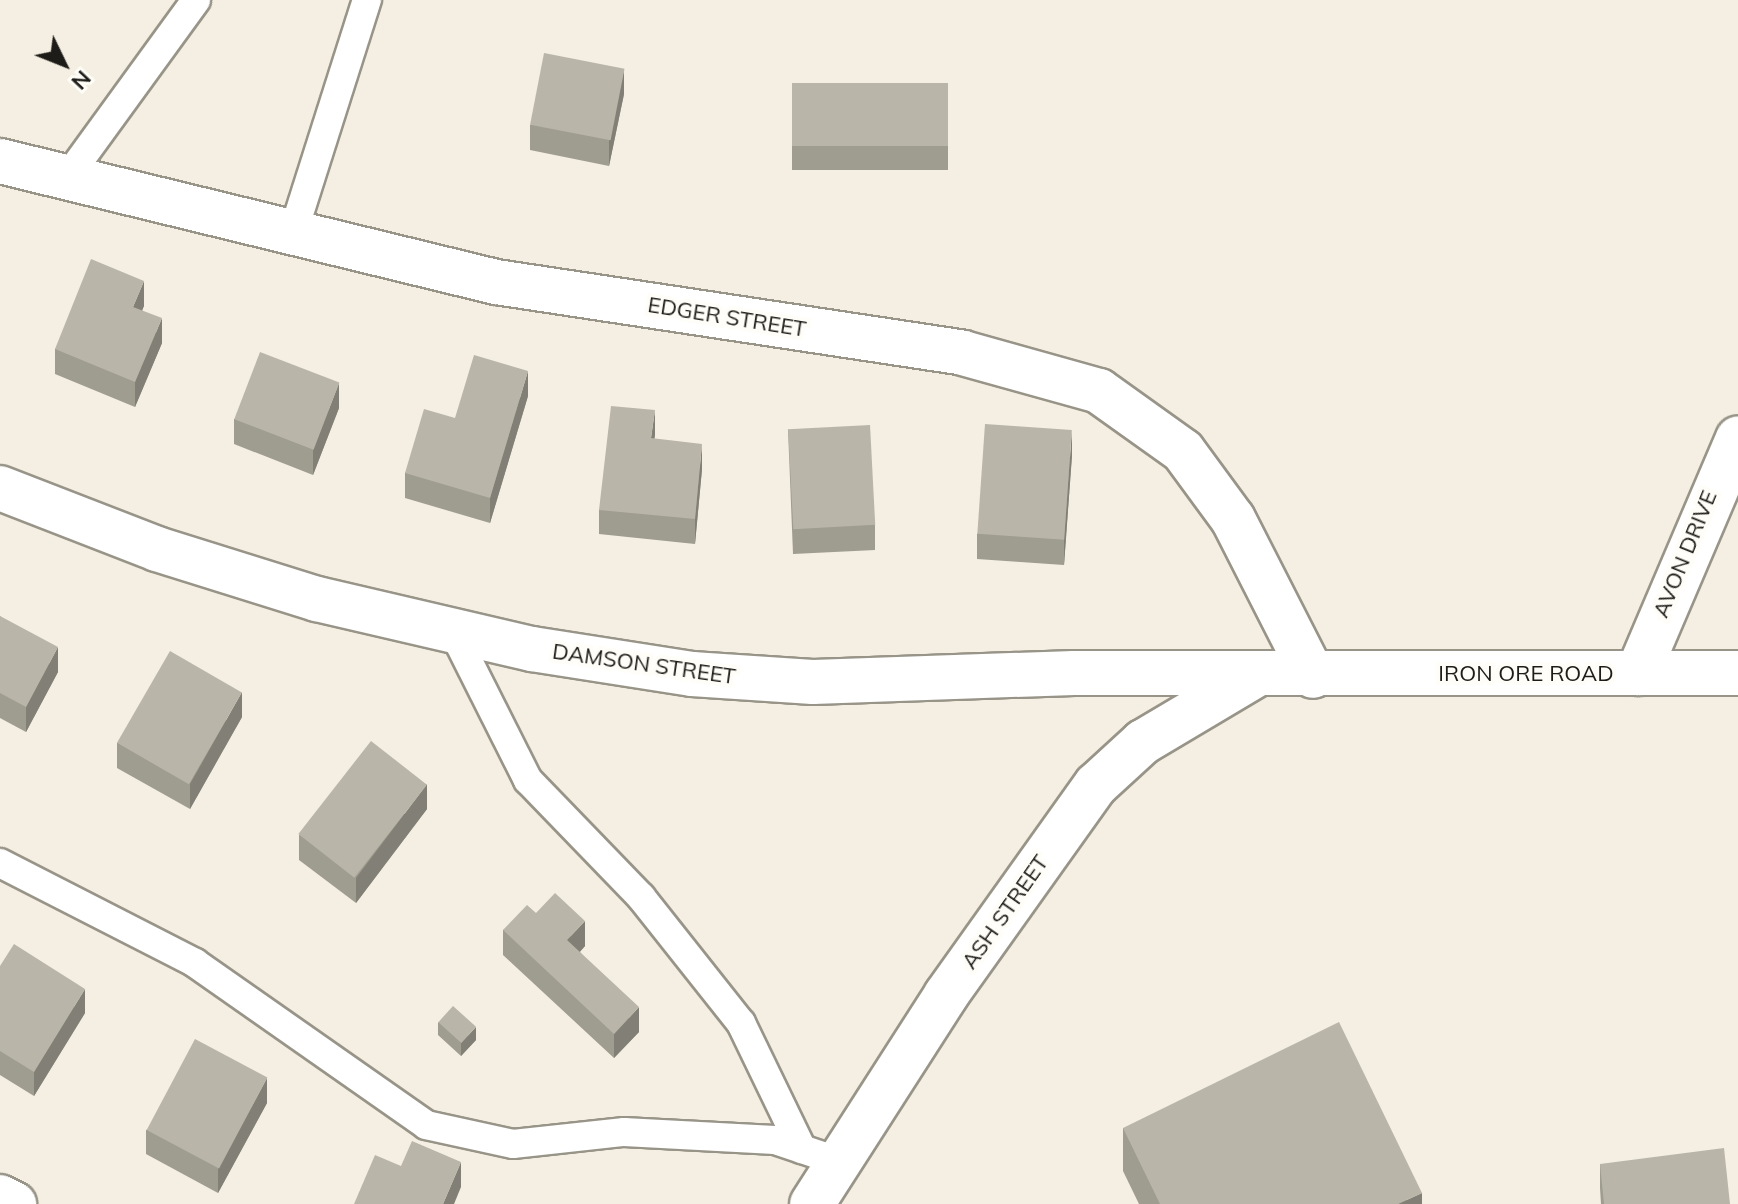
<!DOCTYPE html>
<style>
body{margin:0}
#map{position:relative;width:1738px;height:1204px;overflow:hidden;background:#f4efe2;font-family:Mulish,sans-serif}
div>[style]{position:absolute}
.roads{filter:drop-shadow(2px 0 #989488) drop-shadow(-2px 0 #989488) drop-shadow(0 2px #989488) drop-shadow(0 -2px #989488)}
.service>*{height:28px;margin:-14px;padding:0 14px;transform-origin:14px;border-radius:14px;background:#fff}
.minor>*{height:44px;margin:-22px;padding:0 22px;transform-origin:22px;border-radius:22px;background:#fff}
.wall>*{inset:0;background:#9f9c90;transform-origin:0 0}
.shaded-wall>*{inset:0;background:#827f76}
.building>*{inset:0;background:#b9b5a8;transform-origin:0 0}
span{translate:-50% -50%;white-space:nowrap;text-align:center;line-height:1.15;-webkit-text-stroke:8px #fefdf7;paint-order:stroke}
.street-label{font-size:22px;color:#1e1c18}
.north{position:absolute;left:24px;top:24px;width:80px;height:80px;-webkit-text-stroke:6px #fefdf7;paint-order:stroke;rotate:133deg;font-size:22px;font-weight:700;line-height:32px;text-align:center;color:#1e1c18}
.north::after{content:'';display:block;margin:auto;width:28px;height:36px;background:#1e1c18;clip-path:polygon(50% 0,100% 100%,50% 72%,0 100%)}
</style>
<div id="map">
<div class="roads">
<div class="service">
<i style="left:69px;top:175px;width:216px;rotate:-54deg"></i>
<i style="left:292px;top:236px;width:248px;rotate:-72.4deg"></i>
<i style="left:453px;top:631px;width:167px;rotate:63.3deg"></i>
<i style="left:528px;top:780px;width:163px;rotate:46deg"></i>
<i style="left:641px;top:897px;width:161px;rotate:51.6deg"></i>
<i style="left:741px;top:1023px;width:140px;rotate:64.2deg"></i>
<i style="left:0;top:863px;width:219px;rotate:27.1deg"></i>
<i style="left:195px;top:963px;width:282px;rotate:35deg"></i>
<i style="left:426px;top:1125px;width:89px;rotate:12.3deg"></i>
<i style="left:513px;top:1144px;width:112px;rotate:-6.2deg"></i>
<i style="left:624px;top:1132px;width:151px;rotate:3deg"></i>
<i style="left:775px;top:1140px;width:65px;rotate:18.7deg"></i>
</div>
<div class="minor">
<i style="left:0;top:161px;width:511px;rotate:13.71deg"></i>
<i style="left:496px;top:282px;width:472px;rotate:8.6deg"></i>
<i style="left:963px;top:353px;width:141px;rotate:15.6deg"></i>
<i style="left:1099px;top:391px;width:103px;rotate:35.5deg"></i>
<i style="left:1183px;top:451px;width:84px;rotate:53.7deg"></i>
<i style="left:1233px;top:519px;width:176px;rotate:63deg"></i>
<i style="left:0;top:488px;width:168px;rotate:21.2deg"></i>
<i style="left:157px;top:549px;width:168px;rotate:17.4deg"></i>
<i style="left:317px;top:599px;width:221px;rotate:13.1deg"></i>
<i style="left:532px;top:649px;width:162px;rotate:8.9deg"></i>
<i style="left:692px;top:674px;width:121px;rotate:3.8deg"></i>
<i style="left:813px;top:682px;width:261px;rotate:-2deg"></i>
<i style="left:1074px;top:673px;width:664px"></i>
<i style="left:1638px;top:673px;width:255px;rotate:-66.9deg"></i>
<i style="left:0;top:1197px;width:16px;rotate:27deg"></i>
<i style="left:812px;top:1204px;width:248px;rotate:-57.3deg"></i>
<i style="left:946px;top:995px;width:258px;rotate:-54.5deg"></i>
<i style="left:1096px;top:785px;width:64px;rotate:-42.5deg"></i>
<i style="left:1143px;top:742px;width:131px;rotate:-30.7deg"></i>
</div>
</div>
<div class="wall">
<i style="left:792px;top:83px;width:156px;height:87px"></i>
<i style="clip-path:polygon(624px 94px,609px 166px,530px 150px,530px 125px)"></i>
<i style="clip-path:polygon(144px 306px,142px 310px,162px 343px,135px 407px,55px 374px,55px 349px)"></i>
<i style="clip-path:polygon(528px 396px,490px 523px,405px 498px,405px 473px,455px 418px)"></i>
<i style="clip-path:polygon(339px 408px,313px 475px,234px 444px,234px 419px)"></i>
<i style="clip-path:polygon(788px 429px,875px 525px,875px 550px,793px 554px)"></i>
<i style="clip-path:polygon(655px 435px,654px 439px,702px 469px,695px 544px,599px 534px,599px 510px)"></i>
<i style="clip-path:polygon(1072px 455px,1064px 565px,977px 559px,977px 534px)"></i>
<i style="clip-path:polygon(0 616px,58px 672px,26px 732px,0 718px)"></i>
<i style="clip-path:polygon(242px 717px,190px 809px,117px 768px,117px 743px)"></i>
<i style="clip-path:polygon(427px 809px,356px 903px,299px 860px,299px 835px)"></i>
<i style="clip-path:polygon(536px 913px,585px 946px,580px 952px,639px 1032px,614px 1058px,503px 955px,503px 930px)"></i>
<i style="clip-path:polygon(0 966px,85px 1013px,34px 1096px,0 1075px)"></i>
<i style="clip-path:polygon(438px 1022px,476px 1040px,461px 1056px,438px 1035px)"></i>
<i style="clip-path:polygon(267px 1103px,218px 1193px,146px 1154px,146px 1130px)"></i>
<i style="clip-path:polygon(1123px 1128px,1422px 1204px,1139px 1204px,1123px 1171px)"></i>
<i style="clip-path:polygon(1600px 1164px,1730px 1204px,1601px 1204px,1600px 1188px)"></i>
</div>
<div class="shaded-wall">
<i style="clip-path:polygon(624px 69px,624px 94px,609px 166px,609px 141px)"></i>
<i style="clip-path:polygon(144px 281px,144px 306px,133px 332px,133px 307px)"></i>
<i style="clip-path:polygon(162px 318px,162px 343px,135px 407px,135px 382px)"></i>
<i style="clip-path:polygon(528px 371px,528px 396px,490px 523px,490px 498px)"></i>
<i style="clip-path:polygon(339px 383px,339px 408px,313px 475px,313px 450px)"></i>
<i style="clip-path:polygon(655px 410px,655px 435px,651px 463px,651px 438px)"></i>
<i style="clip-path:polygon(1072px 430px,1072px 455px,1064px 565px,1064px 540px)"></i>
<i style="clip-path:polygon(702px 444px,702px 469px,695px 544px,695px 519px)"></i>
<i style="clip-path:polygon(58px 647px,58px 672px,26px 732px,26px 707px)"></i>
<i style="clip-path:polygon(242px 692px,242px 717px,190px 809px,190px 784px)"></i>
<i style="clip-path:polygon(427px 784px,427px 809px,356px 903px,356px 878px)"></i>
<i style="clip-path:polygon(585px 921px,585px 946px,567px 965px,567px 940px)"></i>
<i style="clip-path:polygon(85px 989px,85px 1013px,34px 1096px,34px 1072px)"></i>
<i style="clip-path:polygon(639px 1007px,639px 1032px,614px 1058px,614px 1034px)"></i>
<i style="clip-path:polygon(476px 1027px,476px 1040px,461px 1056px,461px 1043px)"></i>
<i style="clip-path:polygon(267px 1078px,267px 1103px,218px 1193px,218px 1169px)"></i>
<i style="clip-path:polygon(461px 1162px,461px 1187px,454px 1204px,443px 1204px)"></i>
<i style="clip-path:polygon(1422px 1193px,1422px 1204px,1398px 1204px)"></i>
</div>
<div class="building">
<i style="left:544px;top:53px;width:82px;height:73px;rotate:11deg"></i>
<i style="left:792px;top:83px;width:156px;height:63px"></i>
<i style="clip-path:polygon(91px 259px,144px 281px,133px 307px,162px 318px,135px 382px,55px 349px)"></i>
<i style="left:260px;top:352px;width:85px;height:72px;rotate:21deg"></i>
<i style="clip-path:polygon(474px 355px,528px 371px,490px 498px,405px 473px,424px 409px,455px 418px)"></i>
<i style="clip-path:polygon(611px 406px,655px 410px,651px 438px,702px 444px,695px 519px,599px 510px)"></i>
<i style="left:985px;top:424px;width:87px;height:110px;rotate:4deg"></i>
<i style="left:870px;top:425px;width:100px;height:82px;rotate:87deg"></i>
<i style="clip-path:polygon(0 616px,58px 647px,26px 707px,0 693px)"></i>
<i style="left:170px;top:651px;width:83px;height:106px;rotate:30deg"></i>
<i style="left:371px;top:741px;width:71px;height:118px;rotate:38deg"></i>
<i style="clip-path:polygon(555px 893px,585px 921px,567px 940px,639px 1007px,614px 1034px,503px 930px,527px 905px,536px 913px)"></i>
<i style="clip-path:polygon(14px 944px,85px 989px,34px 1072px,0 1051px,0 966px)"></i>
<i style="left:453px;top:1006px;width:31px;height:22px;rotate:42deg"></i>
<i style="clip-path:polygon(1339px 1022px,1422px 1193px,1398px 1204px,1160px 1204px,1123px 1128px)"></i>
<i style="left:195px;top:1039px;width:82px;height:103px;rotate:28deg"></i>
<i style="clip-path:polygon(412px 1141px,461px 1162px,443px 1204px,354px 1204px,375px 1155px,401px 1166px)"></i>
<i style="clip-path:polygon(1724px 1148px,1730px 1204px,1604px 1204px,1600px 1164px)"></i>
</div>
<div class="street-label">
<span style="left:727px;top:317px;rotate:9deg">EDGER STREET</span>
<span style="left:1685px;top:554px;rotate:-68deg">AVON DRIVE</span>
<span style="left:644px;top:664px;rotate:8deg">DAMSON STREET</span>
<span style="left:1526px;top:674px">IRON ORE ROAD</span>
<span style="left:1005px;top:912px;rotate:-55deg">ASH STREET</span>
</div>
<div class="north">N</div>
</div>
